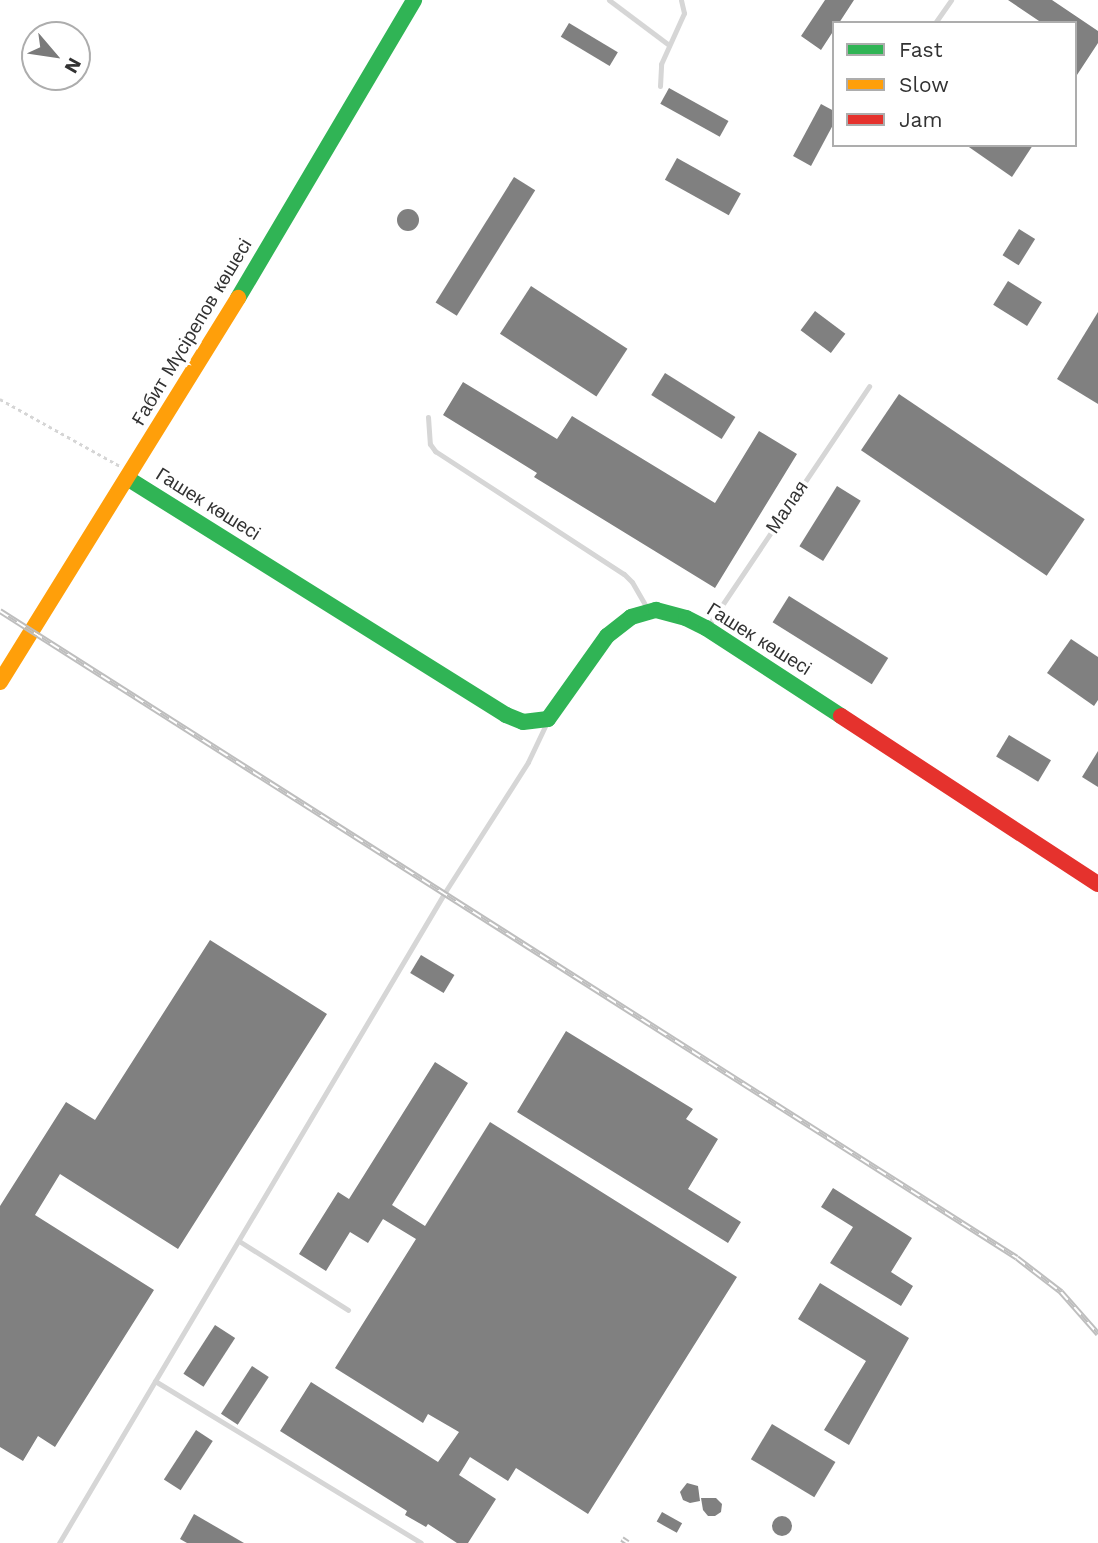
<!DOCTYPE html>
<meta charset="utf-8">
<style>
body{margin:0}
#map{position:relative;width:1098px;height:1543px;overflow:hidden;background:#fff;font-family:"Work Sans",sans-serif}
div>[style]{position:absolute}
.building>*{inset:0;background:#808080;transform-origin:0 0}
.round{border-radius:50%}
.path>*{height:2.5px;margin-top:-1.25px;transform-origin:0;background:repeating-linear-gradient(90deg,#d5d5d5 0 3.5px,transparent 0 7px)}
.lane>*{height:5px;margin:-2.5px;padding:0 2.5px;transform-origin:2.5px;border-radius:2.5px;background:#d6d6d6}
.fast>*{height:16px;margin:-8px;padding:0 8px;transform-origin:8px;border-radius:8px;background:#30b455}
.slow>*{height:16px;margin:-8px;padding:0 8px;transform-origin:8px;border-radius:8px;background:#ff9f0a}
.jam>*{height:16px;margin:-8px;padding:0 8px;transform-origin:8px;border-radius:8px;background:#e5322d}
.rail>*{height:6px;margin-top:-3px;transform-origin:0;background:repeating-linear-gradient(90deg,#fff 0 10px,#bebebe 0 20px);box-sizing:border-box;border-block:2px solid #bebebe}
span{translate:-50% -50%;white-space:nowrap;text-align:center;line-height:1.15;-webkit-text-stroke:7px #fff;paint-order:stroke}
.street-label{font-size:19px;color:#323232}
.legend{position:absolute;left:832px;top:21px;width:245px;height:126px;box-sizing:border-box;background:#fff;border:2px solid #adadad;margin:0;padding:9px 12px;list-style:none;font-size:21px;color:#323232}
.legend li{display:flex;align-items:center;gap:14px;height:35px}
.legend b{width:35px;border:2px solid #adadad}
.north{position:absolute;left:21px;top:21px;width:70px;height:70px;box-sizing:border-box;background:#fff;border:2px solid #adadad;border-radius:50%;rotate:119deg;font-size:19px;font-weight:700;line-height:28px;text-align:center;color:#323232}
.north::after{content:'';display:block;margin:auto;width:24px;height:32px;background:#7a7a7a;clip-path:polygon(50% 0,100% 100%,50% 72%,0 100%)}
</style>
<div id="map">
<div class="building">
<i style="clip-path:polygon(825px 0,854px 0,839px 23px,834px 23px,834px 30px,821px 50px,801px 36px)"></i>
<i style="clip-path:polygon(1008px 0,1052px 0,1098px 31px,1098px 43px,1075px 78px,1075px 23px,1042px 23px)"></i>
<i style="left:569px;top:23px;width:57px;height:16px;rotate:31deg"></i>
<i style="left:669px;top:88px;width:68px;height:18px;rotate:29deg"></i>
<i style="clip-path:polygon(821px 104px,834px 111px,834px 123px,811px 166px,793px 156px)"></i>
<i style="clip-path:polygon(966px 145px,1033px 145px,1012px 177px)"></i>
<i style="left:677px;top:158px;width:73px;height:25px;rotate:29deg"></i>
<i style="left:514px;top:177px;width:25px;height:148px;rotate:32deg"></i>
<i class="round" style="left:397px;top:209px;width:22px;height:22px"></i>
<i style="left:1019px;top:229px;width:19px;height:31px;rotate:32deg"></i>
<i style="left:1008px;top:281px;width:40px;height:28px;rotate:32deg"></i>
<i style="left:531px;top:286px;width:115px;height:57px;rotate:33deg"></i>
<i style="left:815px;top:311px;width:38px;height:24px;rotate:37deg"></i>
<i style="clip-path:polygon(1098px 312px,1098px 404px,1057px 379px)"></i>
<i style="left:665px;top:373px;width:83px;height:26px;rotate:32deg"></i>
<i style="clip-path:polygon(463px 382px,557px 439px,572px 416px,715px 503px,759px 431px,797px 454px,715px 588px,534px 477px,537px 473px,443px 415px)"></i>
<i style="left:899px;top:394px;width:224px;height:68px;rotate:34deg"></i>
<i style="left:837px;top:486px;width:28px;height:71px;rotate:32deg"></i>
<i style="left:789px;top:596px;width:117px;height:31px;rotate:32deg"></i>
<i style="clip-path:polygon(1071px 639px,1098px 657px,1098px 700px,1094px 706px,1047px 673px)"></i>
<i style="left:1009px;top:735px;width:49px;height:25px;rotate:31deg"></i>
<i style="clip-path:polygon(1098px 751px,1098px 787px,1082px 777px)"></i>
<i style="clip-path:polygon(210px 940px,327px 1014px,178px 1249px,60px 1174px,35px 1215px,154px 1290px,55px 1447px,38px 1436px,23px 1461px,0 1447px,0 1206px,66px 1102px,95px 1120px)"></i>
<i style="left:421px;top:955px;width:39px;height:21px;rotate:31deg"></i>
<i style="clip-path:polygon(566px 1031px,693px 1109px,686px 1119px,718px 1139px,688px 1189px,741px 1222px,728px 1243px,517px 1112px)"></i>
<i style="clip-path:polygon(435px 1062px,468px 1083px,392px 1205px,425px 1226px,490px 1122px,737px 1277px,588px 1514px,516px 1468px,508px 1481px,470px 1457px,459px 1475px,496px 1499px,468px 1543px,457px 1543px,428px 1524px,426px 1527px,405px 1515px,407px 1511px,280px 1431px,311px 1382px,438px 1462px,459px 1432px,428px 1414px,423px 1423px,335px 1368px,416px 1239px,383px 1219px,368px 1243px,350px 1232px,326px 1271px,299px 1254px,338px 1192px,349px 1199px)"></i>
<i style="clip-path:polygon(833px 1188px,912px 1238px,891px 1272px,913px 1286px,901px 1306px,830px 1263px,853px 1227px,821px 1207px)"></i>
<i style="clip-path:polygon(820px 1283px,909px 1338px,849px 1445px,824px 1430px,866px 1361px,798px 1319px)"></i>
<i style="left:215px;top:1325px;width:24px;height:58px;rotate:33deg"></i>
<i style="left:252px;top:1366px;width:20px;height:57px;rotate:33deg"></i>
<i style="left:772px;top:1424px;width:74px;height:41px;rotate:31deg"></i>
<i style="left:196px;top:1430px;width:20px;height:59px;rotate:33deg"></i>
<i style="clip-path:polygon(687px 1483px,698px 1486px,700px 1501px,690px 1503px,683px 1500px,680px 1492px)"></i>
<i style="clip-path:polygon(701px 1498px,716px 1498px,722px 1504px,721px 1512px,715px 1516px,708px 1516px,703px 1510px)"></i>
<i style="left:662px;top:1512px;width:23px;height:11px;rotate:29deg"></i>
<i style="clip-path:polygon(194px 1514px,244px 1543px,187px 1543px,180px 1539px)"></i>
<i class="round" style="left:772px;top:1516px;width:20px;height:20px"></i>
</div>
<div class="path">
<i style="left:0;top:399px;width:137px;rotate:29.2deg"></i>
</div>
<div class="lane">
<i style="left:609px;top:0;width:75px;rotate:36.9deg"></i>
<i style="left:935px;top:23px;width:28px;rotate:-55deg"></i>
<i style="left:660px;top:86px;width:22px;rotate:-87deg"></i>
<i style="left:661px;top:64px;width:56px;rotate:-65.7deg"></i>
<i style="left:684px;top:13px;width:13px;rotate:-103deg"></i>
<i style="left:428px;top:417px;width:27px;rotate:86deg"></i>
<i style="left:430px;top:444px;width:9px;rotate:54deg"></i>
<i style="left:435px;top:451px;width:225px;rotate:33.1deg"></i>
<i style="left:624px;top:574px;width:11px;rotate:45deg"></i>
<i style="left:632px;top:582px;width:34px;rotate:60deg"></i>
<i style="left:708px;top:626px;width:289px;rotate:-56.1deg"></i>
<i style="left:239px;top:1241px;width:129px;rotate:32.3deg"></i>
<i style="left:155px;top:1381px;width:311px;rotate:31.3deg"></i>
<i style="left:59px;top:1543px;width:757px;rotate:-59.33deg"></i>
<i style="left:445px;top:892px;width:154px;rotate:-57.4deg"></i>
<i style="left:528px;top:762px;width:44px;rotate:-64.6deg"></i>
</div>
<div class="fast">
<i style="left:238px;top:298px;width:346px;rotate:-59.4deg"></i>
<i style="left:127px;top:478px;width:447px;rotate:32deg"></i>
<i style="left:506px;top:715px;width:18px;rotate:22deg"></i>
<i style="left:523px;top:722px;width:25px;rotate:-7deg"></i>
<i style="left:548px;top:719px;width:102px;rotate:-54.6deg"></i>
<i style="left:607px;top:636px;width:31px;rotate:-38deg"></i>
<i style="left:631px;top:617px;width:26px;rotate:-16deg"></i>
<i style="left:656px;top:610px;width:31px;rotate:15deg"></i>
<i style="left:686px;top:618px;width:22px;rotate:27deg"></i>
<i style="left:706px;top:628px;width:161px;rotate:33.1deg"></i>
</div>
<div class="slow">
<i style="left:0;top:682px;width:452px;rotate:-58.2deg"></i>
</div>
<div class="jam">
<i style="left:841px;top:716px;width:307px;rotate:33.2deg"></i>
</div>
<div class="rail">
<i style="left:0;top:611px;width:1205px;rotate:32.46deg"></i>
<i style="left:1017px;top:1258px;width:56px;rotate:37.7deg"></i>
<i style="left:1061px;top:1292px;width:56px;rotate:48.6deg"></i>
<i style="left:622px;top:1539px;width:7px;rotate:34deg"></i>
</div>
<div class="street-label">
<span style="left:192px;top:332px;rotate:-59deg">Ғабит Мүсірепов көшесі</span>
<span style="left:208px;top:504px;rotate:32deg">Гашек көшесі</span>
<span style="left:787px;top:507px;rotate:-56deg">Малая</span>
<span style="left:759px;top:639px;rotate:32deg">Гашек көшесі</span>
</div>
<ul class="legend">
<li><b style="height:9px;background:#30b455"></b>Fast</li>
<li><b style="height:9px;background:#ff9f0a"></b>Slow</li>
<li><b style="height:9px;background:#e5322d"></b>Jam</li>
</ul>
<div class="north">N</div>
</div>
